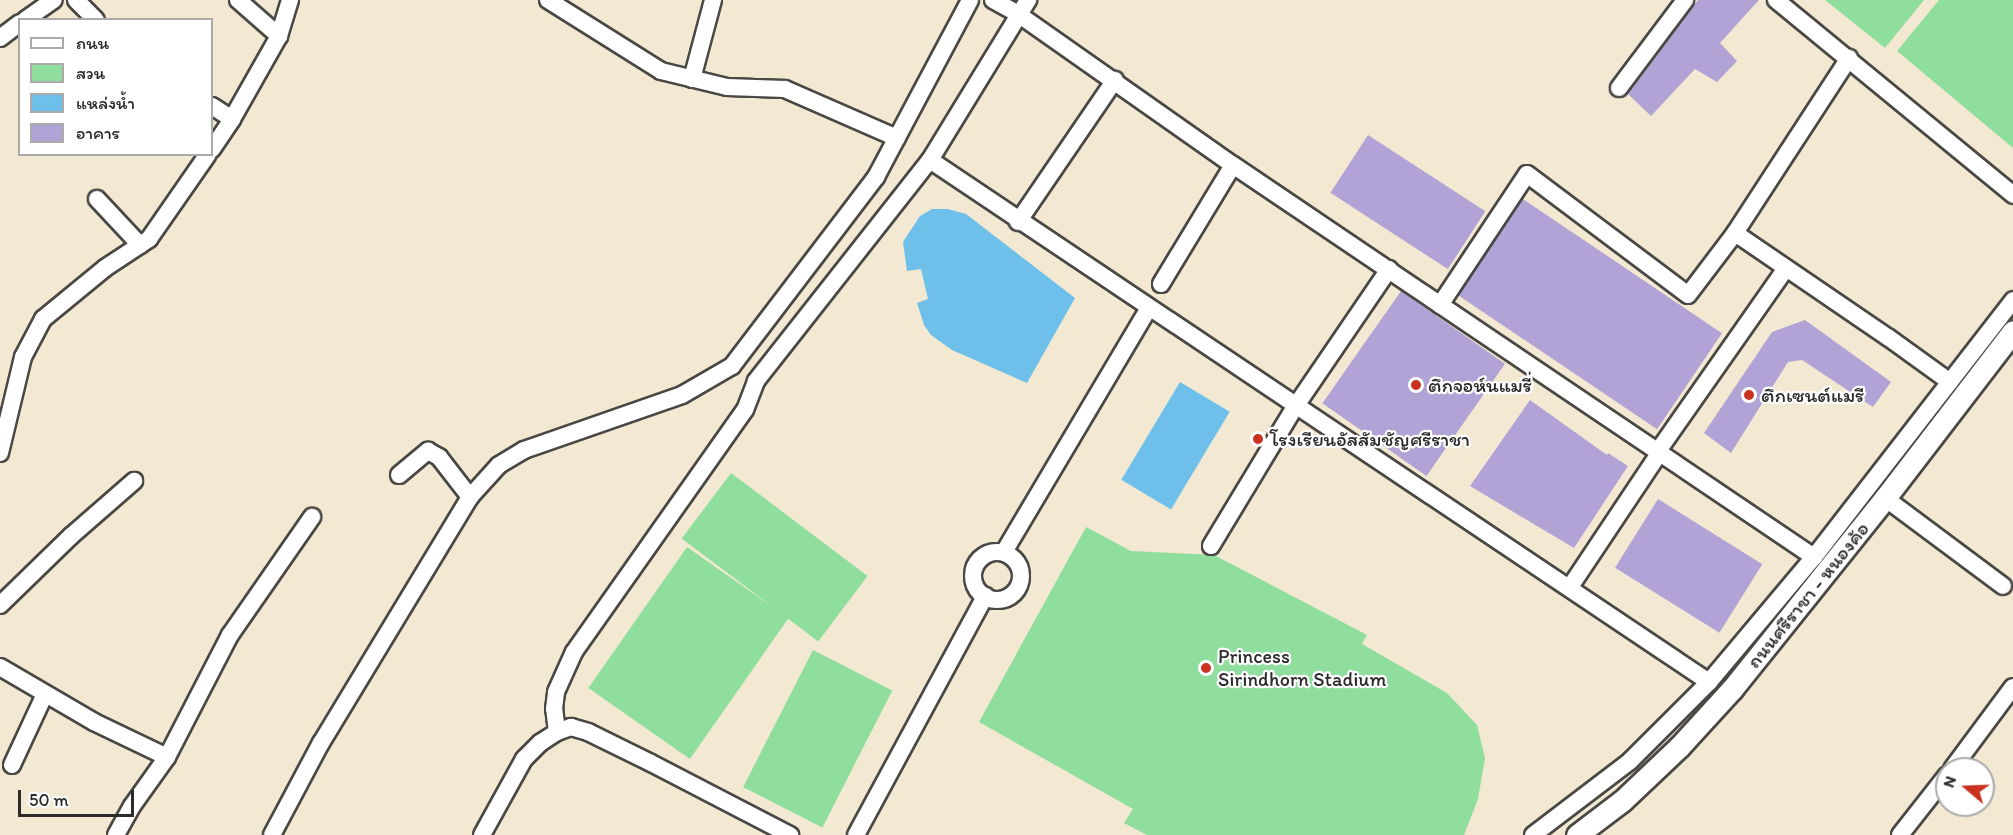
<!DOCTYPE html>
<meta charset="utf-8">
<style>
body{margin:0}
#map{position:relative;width:2013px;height:835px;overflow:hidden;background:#f3e9d2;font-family:Itim,"Playpen Sans Thai",sans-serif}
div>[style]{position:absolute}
.green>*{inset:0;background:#8fde9e;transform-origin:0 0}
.water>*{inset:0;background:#6ec0ea;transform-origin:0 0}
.building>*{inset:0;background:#b1a3d5;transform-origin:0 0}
.roads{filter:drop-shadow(2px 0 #494844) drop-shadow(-2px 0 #494844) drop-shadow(0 2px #494844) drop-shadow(0 -2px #494844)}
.minor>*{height:16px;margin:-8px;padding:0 8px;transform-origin:8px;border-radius:8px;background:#fff}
.minor>.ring{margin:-8px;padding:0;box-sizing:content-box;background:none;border:16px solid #fff;border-radius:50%}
.major>*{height:21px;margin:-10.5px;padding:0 10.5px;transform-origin:10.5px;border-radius:10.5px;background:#fff}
.dots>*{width:16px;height:16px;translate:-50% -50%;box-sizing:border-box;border:3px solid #fff;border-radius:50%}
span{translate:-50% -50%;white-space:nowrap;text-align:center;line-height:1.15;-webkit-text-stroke:4.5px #fff;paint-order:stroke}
.poi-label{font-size:20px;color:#2b2b2b}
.left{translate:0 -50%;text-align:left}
.street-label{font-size:20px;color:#2b2b2b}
.legend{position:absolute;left:18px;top:18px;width:195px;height:138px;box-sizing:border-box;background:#fff;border:2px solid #aaa;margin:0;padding:8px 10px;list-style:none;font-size:18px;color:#2b2b2b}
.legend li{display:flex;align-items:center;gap:12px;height:30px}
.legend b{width:30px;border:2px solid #aaa}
.north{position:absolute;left:1935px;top:757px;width:60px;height:60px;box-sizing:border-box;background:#fff;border:2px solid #aaa;border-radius:50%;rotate:289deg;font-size:16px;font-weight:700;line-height:24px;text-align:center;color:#2b2b2b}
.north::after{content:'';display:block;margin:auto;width:21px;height:27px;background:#c8321e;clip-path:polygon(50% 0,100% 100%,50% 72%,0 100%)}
.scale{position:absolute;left:18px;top:790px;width:116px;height:27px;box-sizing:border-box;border:3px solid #2b2b2b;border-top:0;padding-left:8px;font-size:18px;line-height:21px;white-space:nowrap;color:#2b2b2b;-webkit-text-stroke:4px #fff;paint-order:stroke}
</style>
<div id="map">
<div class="green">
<i style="clip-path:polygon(1825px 0,1924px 0,1885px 48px)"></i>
<i style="clip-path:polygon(1939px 0,2013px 0,2013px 148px,1897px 51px)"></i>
<i style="left:731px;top:473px;width:171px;height:82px;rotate:37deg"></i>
<i style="clip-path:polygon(1086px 527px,1131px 551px,1214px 555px,1367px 635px,1362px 644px,1447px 693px,1477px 725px,1485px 758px,1478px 799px,1464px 835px,1147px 835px,1124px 823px,1133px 809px,979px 722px)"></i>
<i style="left:687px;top:547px;width:124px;height:172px;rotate:35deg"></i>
<i style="left:813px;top:650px;width:89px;height:154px;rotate:27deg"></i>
</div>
<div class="water">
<i style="clip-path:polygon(932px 209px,948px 209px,966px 214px,1075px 298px,1027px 383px,952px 350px,931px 335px,924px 325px,917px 303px,928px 299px,921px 269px,907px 271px,903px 242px,920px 216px)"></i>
<i style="left:1180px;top:382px;width:58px;height:114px;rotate:31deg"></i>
</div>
<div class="building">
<i style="clip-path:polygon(1698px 0,1759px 0,1720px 43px,1737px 61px,1717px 82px,1695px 69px,1651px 116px,1628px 94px)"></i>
<i style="left:1368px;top:135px;width:140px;height:69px;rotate:33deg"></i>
<i style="left:1523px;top:199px;width:240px;height:116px;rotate:34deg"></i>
<i style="left:1401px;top:291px;width:127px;height:137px;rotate:35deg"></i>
<i style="clip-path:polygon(1805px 320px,1891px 382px,1873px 407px,1802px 360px,1788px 362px,1731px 453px,1704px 433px,1772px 332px)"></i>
<i style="clip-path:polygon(1530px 400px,1607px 455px,1608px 453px,1628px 466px,1574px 548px,1470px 486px)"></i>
<i style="left:1658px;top:499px;width:123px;height:81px;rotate:32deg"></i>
</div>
<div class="roads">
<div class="minor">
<i style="left:76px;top:0;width:28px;rotate:45deg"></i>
<i style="left:238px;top:0;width:55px;rotate:41.3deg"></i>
<i style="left:548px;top:0;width:133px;rotate:32.1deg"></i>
<i style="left:661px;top:71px;width:68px;rotate:13.6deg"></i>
<i style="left:727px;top:87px;width:58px;rotate:2deg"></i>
<i style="left:785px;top:89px;width:122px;rotate:23.6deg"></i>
<i style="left:993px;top:0;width:29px;rotate:29deg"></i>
<i style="left:1018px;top:14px;width:263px;rotate:35.1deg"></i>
<i style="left:1233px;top:165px;width:701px;rotate:34.01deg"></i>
<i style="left:1776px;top:0;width:307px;rotate:39.4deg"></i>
<i style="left:25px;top:20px;width:35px;rotate:-35deg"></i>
<i style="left:0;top:38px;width:25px;rotate:-37deg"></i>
<i style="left:692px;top:79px;width:82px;rotate:-75.1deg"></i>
<i style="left:1619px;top:88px;width:110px;rotate:-53.1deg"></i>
<i style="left:212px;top:106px;width:24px;rotate:33deg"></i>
<i style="left:212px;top:149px;width:36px;rotate:-56deg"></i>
<i style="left:232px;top:119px;width:95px;rotate:-60.5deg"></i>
<i style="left:279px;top:36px;width:38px;rotate:-73deg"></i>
<i style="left:930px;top:160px;width:938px;rotate:33.83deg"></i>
<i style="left:97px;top:199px;width:63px;rotate:46.9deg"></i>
<i style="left:1018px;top:222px;width:172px;rotate:-55.7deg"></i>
<i style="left:1735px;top:233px;width:186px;rotate:34.3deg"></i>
<i style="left:1889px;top:338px;width:75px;rotate:35.8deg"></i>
<i style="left:1161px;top:284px;width:139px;rotate:-58.8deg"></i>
<i style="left:1440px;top:305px;width:157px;rotate:-56.4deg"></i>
<i style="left:1527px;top:174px;width:201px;rotate:36.9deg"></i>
<i style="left:1688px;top:295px;width:78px;rotate:-52.8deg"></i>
<i style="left:1735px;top:233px;width:209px;rotate:-56.9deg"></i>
<i style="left:1658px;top:451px;width:223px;rotate:-55deg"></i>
<i style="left:0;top:453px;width:99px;rotate:-76.5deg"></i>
<i style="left:23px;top:357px;width:43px;rotate:-62.2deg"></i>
<i style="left:43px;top:319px;width:80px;rotate:-39.4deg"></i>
<i style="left:105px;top:268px;width:53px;rotate:-33.4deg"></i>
<i style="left:149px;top:239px;width:103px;rotate:-55.2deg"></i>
<i style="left:399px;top:475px;width:38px;rotate:-40deg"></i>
<i style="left:428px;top:451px;width:13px;rotate:29deg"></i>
<i style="left:439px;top:457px;width:51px;rotate:52.2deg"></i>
<i style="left:1885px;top:498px;width:147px;rotate:36.7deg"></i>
<i style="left:1211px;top:546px;width:162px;rotate:-58.9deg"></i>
<i style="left:1295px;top:407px;width:167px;rotate:-55.7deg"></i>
<i style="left:1004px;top:552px;width:282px;rotate:-59.3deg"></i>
<i class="ring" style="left:973px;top:552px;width:32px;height:32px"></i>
<i style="left:1570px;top:587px;width:162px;rotate:-56.3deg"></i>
<i style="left:0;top:605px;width:99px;rotate:-44.2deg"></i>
<i style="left:71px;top:536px;width:84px;rotate:-41.1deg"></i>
<i style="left:0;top:667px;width:109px;rotate:30.3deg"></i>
<i style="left:94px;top:722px;width:81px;rotate:25.6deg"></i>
<i style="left:167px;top:757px;width:60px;rotate:125.5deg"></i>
<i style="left:132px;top:806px;width:33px;rotate:119deg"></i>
<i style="left:557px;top:732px;width:23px;rotate:-97deg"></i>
<i style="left:554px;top:709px;width:17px;rotate:-83deg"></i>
<i style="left:556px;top:692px;width:44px;rotate:-65.8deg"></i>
<i style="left:574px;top:652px;width:296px;rotate:-54.8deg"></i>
<i style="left:745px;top:410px;width:31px;rotate:-69deg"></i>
<i style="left:756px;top:381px;width:281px;rotate:-51.8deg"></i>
<i style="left:930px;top:160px;width:188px;rotate:-58.5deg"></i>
<i style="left:167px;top:757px;width:137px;rotate:-62.7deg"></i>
<i style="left:230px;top:635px;width:144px;rotate:-55.2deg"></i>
<i style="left:12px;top:765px;width:78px;rotate:-65.1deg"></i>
<i style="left:1952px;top:769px;width:102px;rotate:-53.4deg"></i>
<i style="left:272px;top:835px;width:104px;rotate:-62deg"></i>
<i style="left:321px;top:743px;width:288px;rotate:-58.8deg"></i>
<i style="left:470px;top:497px;width:43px;rotate:-47.8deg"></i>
<i style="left:499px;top:465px;width:29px;rotate:-31deg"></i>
<i style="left:524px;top:450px;width:167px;rotate:-19.2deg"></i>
<i style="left:682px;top:395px;width:58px;rotate:-30.1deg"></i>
<i style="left:732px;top:366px;width:238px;rotate:-52.7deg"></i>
<i style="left:876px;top:177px;width:200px;rotate:-62deg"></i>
<i style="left:482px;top:835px;width:87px;rotate:-61.1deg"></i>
<i style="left:524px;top:759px;width:23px;rotate:-45deg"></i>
<i style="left:540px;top:743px;width:20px;rotate:-33deg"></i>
<i style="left:557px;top:732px;width:15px;rotate:-20deg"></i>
<i style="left:571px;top:727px;width:18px;rotate:16deg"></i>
<i style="left:588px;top:732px;width:70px;rotate:26.2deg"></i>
<i style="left:651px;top:763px;width:157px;rotate:27.4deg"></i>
<i style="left:856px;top:835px;width:272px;rotate:-61.6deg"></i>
<i style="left:1533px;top:835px;width:122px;rotate:-37.3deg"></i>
<i style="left:1630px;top:761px;width:112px;rotate:-45deg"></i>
<i style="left:1709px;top:682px;width:163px;rotate:-50deg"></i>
<i style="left:1814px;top:557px;width:325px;rotate:-52.2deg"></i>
<i style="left:1900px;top:835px;width:76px;rotate:-51.9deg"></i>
</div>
<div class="major">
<i style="left:1577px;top:835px;width:56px;rotate:-37.1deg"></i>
<i style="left:1622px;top:801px;width:79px;rotate:-43.5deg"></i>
<i style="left:1679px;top:747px;width:79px;rotate:-47.6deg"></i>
<i style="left:1732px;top:689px;width:245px;rotate:-51.3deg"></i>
<i style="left:1885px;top:498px;width:210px;rotate:-52.5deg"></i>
</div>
</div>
<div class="dots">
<i style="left:1416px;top:385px;background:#c8321e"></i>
<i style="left:1749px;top:395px;background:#c8321e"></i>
<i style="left:1258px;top:439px;background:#c8321e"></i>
<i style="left:1206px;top:668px;background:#c8321e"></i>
</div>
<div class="poi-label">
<span class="left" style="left:1428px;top:385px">ตึกจอห์นแมรี่</span>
<span class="left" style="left:1761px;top:395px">ตึกเซนต์แมรี</span>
<span class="left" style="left:1270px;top:439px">โรงเรียนอัสสัมชัญศรีราชา</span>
<span class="left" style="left:1218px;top:668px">Princess<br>Sirindhorn Stadium</span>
</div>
<div class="street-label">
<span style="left:1808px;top:595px;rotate:-51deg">ถนนศรีราชา - หนองค้อ</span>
</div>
<ul class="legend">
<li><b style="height:8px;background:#fff"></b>ถนน</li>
<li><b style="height:16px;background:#8fde9e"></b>สวน</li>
<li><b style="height:16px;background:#6ec0ea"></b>แหล่งน้ำ</li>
<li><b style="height:16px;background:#b1a3d5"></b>อาคาร</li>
</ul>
<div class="north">N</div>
<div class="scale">50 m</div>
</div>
